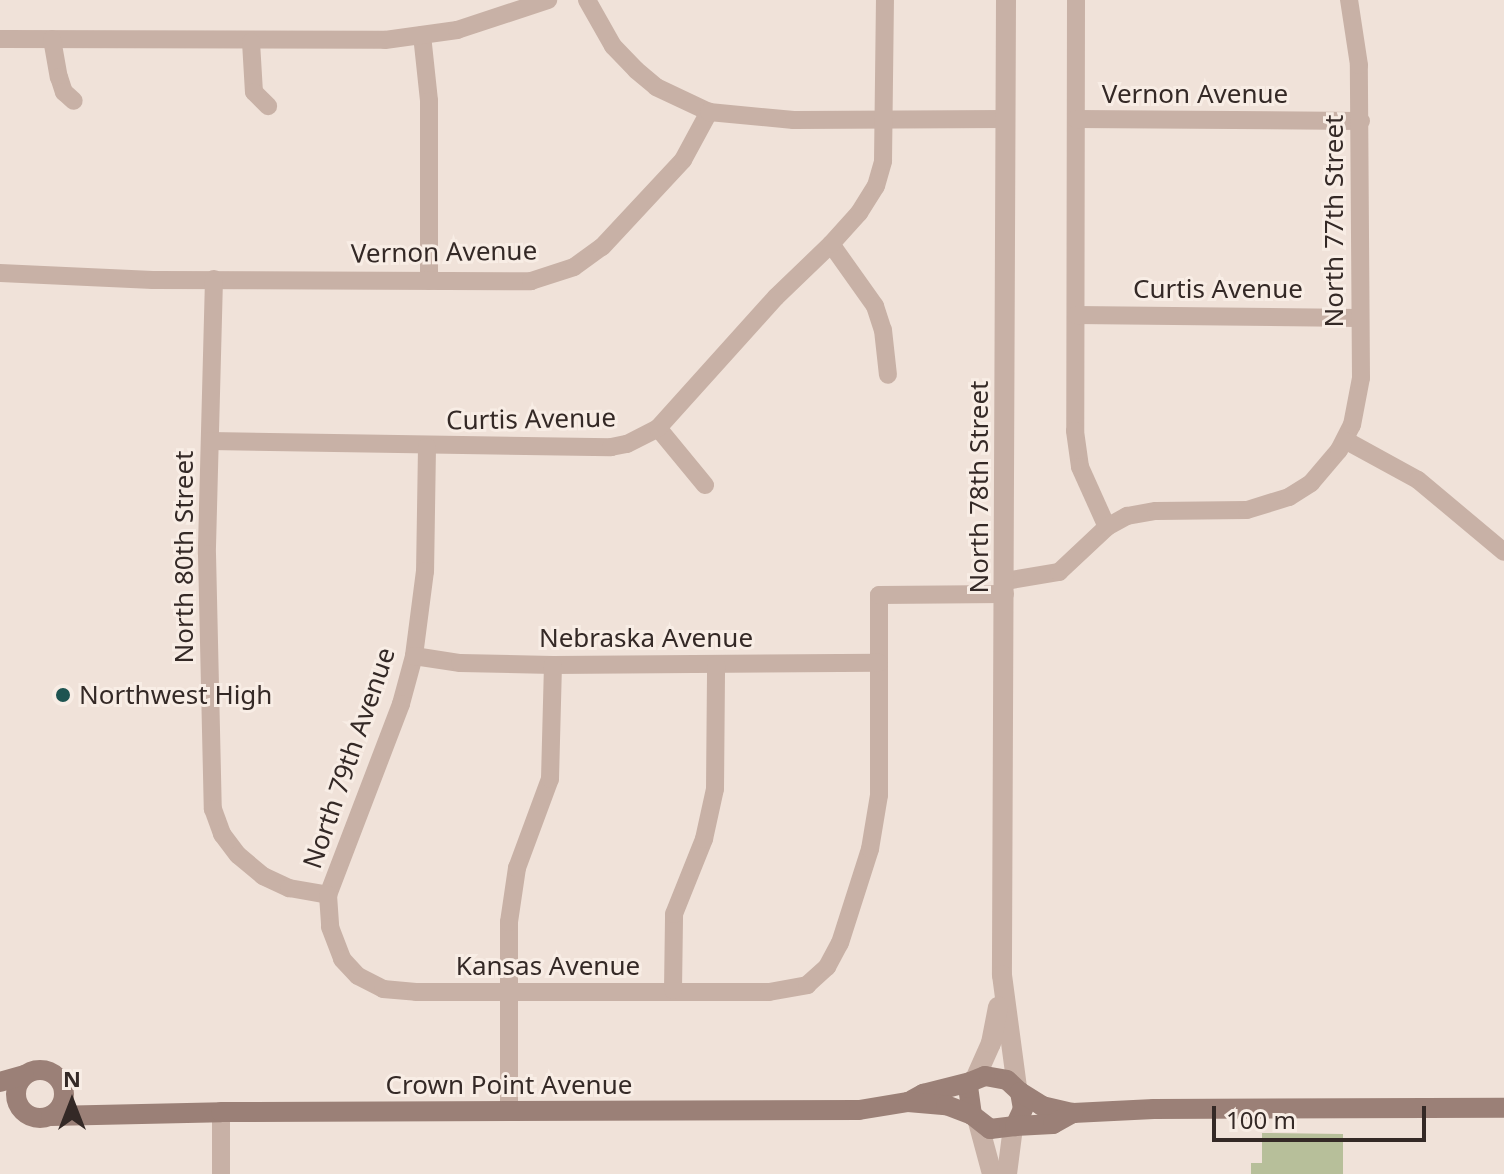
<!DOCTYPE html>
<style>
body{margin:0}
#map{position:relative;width:1504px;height:1174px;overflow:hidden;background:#f0e2d9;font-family:"Noto Sans",sans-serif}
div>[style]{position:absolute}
.green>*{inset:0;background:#b7bf9a}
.minor>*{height:18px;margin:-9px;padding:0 9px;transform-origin:9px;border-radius:9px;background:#c8b1a6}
.tertiary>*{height:20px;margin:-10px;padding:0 10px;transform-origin:10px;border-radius:10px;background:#c8b1a6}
.secondary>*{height:20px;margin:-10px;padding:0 10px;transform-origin:10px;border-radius:10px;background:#9b8077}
.secondary>.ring{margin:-10px;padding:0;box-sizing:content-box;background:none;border:20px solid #9b8077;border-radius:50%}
.dots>*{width:22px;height:22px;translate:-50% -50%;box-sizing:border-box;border:4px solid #f8ede5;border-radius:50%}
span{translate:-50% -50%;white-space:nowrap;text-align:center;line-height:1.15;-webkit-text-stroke:6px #f8ede5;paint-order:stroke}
.street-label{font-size:26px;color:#342926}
.poi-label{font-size:26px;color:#342926}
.left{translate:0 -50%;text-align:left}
.north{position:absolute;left:32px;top:1062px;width:80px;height:80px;-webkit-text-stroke:6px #f8ede5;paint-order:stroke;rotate:0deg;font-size:22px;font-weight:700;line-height:32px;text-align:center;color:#342926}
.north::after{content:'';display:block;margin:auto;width:28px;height:36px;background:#342926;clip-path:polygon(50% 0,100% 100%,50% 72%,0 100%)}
.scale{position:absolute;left:1212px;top:1106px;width:214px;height:36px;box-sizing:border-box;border:4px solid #342926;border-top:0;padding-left:10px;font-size:24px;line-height:28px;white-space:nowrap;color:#342926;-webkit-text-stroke:6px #f8ede5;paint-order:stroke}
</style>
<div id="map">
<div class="green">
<i style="clip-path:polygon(1262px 1133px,1343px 1134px,1343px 1174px,1251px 1174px,1251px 1163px,1262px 1163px)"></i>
</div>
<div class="minor">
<i style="left:587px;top:0;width:53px;rotate:60.5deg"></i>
<i style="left:613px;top:46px;width:33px;rotate:46deg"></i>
<i style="left:636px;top:70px;width:26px;rotate:40deg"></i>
<i style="left:656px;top:87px;width:59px;rotate:25.3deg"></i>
<i style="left:1076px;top:0;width:431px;rotate:90.1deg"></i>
<i style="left:1075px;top:431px;width:36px;rotate:82deg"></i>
<i style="left:1080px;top:467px;width:66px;rotate:65.8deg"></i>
<i style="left:422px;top:35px;width:66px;rotate:83.9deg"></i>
<i style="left:429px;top:101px;width:180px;rotate:90deg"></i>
<i style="left:0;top:39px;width:385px;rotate:0.1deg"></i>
<i style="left:385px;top:40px;width:73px;rotate:-7.9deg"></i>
<i style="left:457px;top:30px;width:96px;rotate:-18.2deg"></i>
<i style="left:52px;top:39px;width:39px;rotate:80deg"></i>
<i style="left:59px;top:77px;width:16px;rotate:72deg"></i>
<i style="left:64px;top:92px;width:13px;rotate:42deg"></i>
<i style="left:251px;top:42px;width:50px;rotate:86.6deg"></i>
<i style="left:254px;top:92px;width:20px;rotate:45deg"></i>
<i style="left:1076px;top:119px;width:285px;rotate:0.4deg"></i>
<i style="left:831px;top:244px;width:76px;rotate:54.6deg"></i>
<i style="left:875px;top:306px;width:25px;rotate:72deg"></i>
<i style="left:883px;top:330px;width:45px;rotate:83.7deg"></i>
<i style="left:0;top:273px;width:153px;rotate:2.6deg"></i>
<i style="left:153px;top:280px;width:378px;rotate:0.2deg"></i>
<i style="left:531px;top:281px;width:45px;rotate:-18deg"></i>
<i style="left:574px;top:267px;width:34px;rotate:-36deg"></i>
<i style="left:602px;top:247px;width:119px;rotate:-47deg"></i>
<i style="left:683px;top:160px;width:55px;rotate:-61.6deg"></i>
<i style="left:709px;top:112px;width:85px;rotate:5.4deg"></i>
<i style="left:794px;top:120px;width:211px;rotate:-0.3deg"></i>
<i style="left:214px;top:279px;width:275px;rotate:91.5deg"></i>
<i style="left:207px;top:554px;width:255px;rotate:88.7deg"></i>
<i style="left:213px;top:809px;width:27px;rotate:70deg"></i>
<i style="left:222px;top:834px;width:26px;rotate:53deg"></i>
<i style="left:238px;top:855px;width:33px;rotate:40deg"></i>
<i style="left:263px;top:876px;width:29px;rotate:25deg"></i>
<i style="left:289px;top:888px;width:40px;rotate:10deg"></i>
<i style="left:1076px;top:315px;width:284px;rotate:0.6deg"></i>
<i style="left:658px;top:428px;width:74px;rotate:50.5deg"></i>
<i style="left:1345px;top:440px;width:83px;rotate:28.7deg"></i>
<i style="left:1418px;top:480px;width:112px;rotate:39.9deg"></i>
<i style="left:210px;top:441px;width:401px;rotate:0.9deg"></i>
<i style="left:611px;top:447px;width:16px;rotate:-11deg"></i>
<i style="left:627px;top:444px;width:35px;rotate:-27deg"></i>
<i style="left:658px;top:428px;width:176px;rotate:-48deg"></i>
<i style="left:776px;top:297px;width:76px;rotate:-43.9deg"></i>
<i style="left:831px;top:244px;width:42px;rotate:-47.9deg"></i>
<i style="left:859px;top:213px;width:32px;rotate:-58deg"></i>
<i style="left:876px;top:186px;width:26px;rotate:-74deg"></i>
<i style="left:883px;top:161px;width:161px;rotate:-89.3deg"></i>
<i style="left:427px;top:447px;width:124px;rotate:90.9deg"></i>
<i style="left:425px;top:571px;width:86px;rotate:97.4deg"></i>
<i style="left:414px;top:656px;width:50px;rotate:105.2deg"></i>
<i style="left:401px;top:704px;width:204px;rotate:110.9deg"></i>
<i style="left:328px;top:895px;width:32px;rotate:86deg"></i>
<i style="left:330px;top:927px;width:34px;rotate:69deg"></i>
<i style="left:342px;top:959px;width:23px;rotate:47deg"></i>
<i style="left:358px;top:976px;width:28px;rotate:27deg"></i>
<i style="left:383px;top:989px;width:33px;rotate:5deg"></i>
<i style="left:416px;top:992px;width:353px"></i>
<i style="left:769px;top:992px;width:39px;rotate:-10deg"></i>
<i style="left:807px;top:985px;width:27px;rotate:-42deg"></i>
<i style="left:827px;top:967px;width:27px;rotate:-62deg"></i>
<i style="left:840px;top:943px;width:99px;rotate:-72.3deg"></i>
<i style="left:870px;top:849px;width:55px;rotate:-80.5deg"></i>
<i style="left:879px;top:795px;width:200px;rotate:-90deg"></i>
<i style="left:879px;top:595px;width:126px;rotate:-0.5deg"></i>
<i style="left:1005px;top:581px;width:55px;rotate:-9.5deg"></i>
<i style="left:1059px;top:572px;width:66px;rotate:-43.2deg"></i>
<i style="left:1107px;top:527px;width:23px;rotate:-29deg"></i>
<i style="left:1127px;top:516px;width:29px;rotate:-10deg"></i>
<i style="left:1156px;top:511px;width:91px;rotate:-0.6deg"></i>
<i style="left:1247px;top:510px;width:44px;rotate:-17.2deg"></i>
<i style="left:1289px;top:497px;width:26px;rotate:-32deg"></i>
<i style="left:1311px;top:483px;width:43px;rotate:-49.7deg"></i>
<i style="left:1339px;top:450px;width:28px;rotate:-63deg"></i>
<i style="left:1352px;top:425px;width:48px;rotate:-79.2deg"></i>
<i style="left:1361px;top:378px;width:313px;rotate:-90.4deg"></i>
<i style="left:1359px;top:65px;width:66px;rotate:-98.7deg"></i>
<i style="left:414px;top:656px;width:47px;rotate:8.7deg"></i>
<i style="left:460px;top:663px;width:93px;rotate:1.2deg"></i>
<i style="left:553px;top:665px;width:326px;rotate:-0.4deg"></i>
<i style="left:673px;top:990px;width:76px;rotate:-89.2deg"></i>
<i style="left:674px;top:914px;width:81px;rotate:-68.2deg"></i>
<i style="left:704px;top:839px;width:51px;rotate:-77.6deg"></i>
<i style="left:715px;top:789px;width:124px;rotate:-89.5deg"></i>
<i style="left:509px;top:1111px;width:189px;rotate:-90deg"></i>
<i style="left:509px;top:922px;width:55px;rotate:-81.6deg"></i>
<i style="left:517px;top:868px;width:95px;rotate:-69.7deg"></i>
<i style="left:550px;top:779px;width:114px;rotate:-88.5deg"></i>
<i style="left:221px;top:1112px;width:62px;rotate:90deg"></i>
</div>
<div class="tertiary">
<i style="left:1006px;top:0;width:975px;rotate:90.24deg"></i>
<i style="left:1002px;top:975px;width:113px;rotate:82.4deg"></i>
<i style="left:975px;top:1079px;width:39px;rotate:-66deg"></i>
<i style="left:991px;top:1043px;width:37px;rotate:-79deg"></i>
<i style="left:978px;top:1122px;width:54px;rotate:74.9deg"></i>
<i style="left:1007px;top:1174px;width:47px;rotate:-82.7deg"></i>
</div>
<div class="secondary">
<i class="ring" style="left:16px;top:1070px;width:28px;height:28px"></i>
<i style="left:985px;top:1076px;width:22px;rotate:10deg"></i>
<i style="left:1007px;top:1080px;width:18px;rotate:43deg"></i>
<i style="left:1020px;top:1092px;width:17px;rotate:80deg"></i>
<i style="left:1023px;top:1109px;width:19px;rotate:115deg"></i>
<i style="left:1015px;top:1126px;width:25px;rotate:173deg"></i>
<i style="left:990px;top:1129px;width:23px;rotate:-142deg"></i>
<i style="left:972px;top:1115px;width:27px;rotate:-98deg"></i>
<i style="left:968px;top:1088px;width:6px;rotate:-72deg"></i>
<i style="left:970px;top:1082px;width:16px;rotate:-22deg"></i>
<i style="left:0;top:1082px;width:25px;rotate:-16deg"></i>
<i style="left:1020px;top:1092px;width:26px;rotate:32deg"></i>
<i style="left:1042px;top:1106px;width:32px;rotate:13deg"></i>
<i style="left:1073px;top:1113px;width:81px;rotate:-2.8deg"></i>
<i style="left:1154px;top:1109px;width:350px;rotate:-0.2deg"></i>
<i style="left:912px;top:1100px;width:13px;rotate:-29deg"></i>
<i style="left:923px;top:1094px;width:49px;rotate:-14.3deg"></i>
<i style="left:51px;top:1116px;width:170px;rotate:-1.3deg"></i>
<i style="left:221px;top:1112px;width:638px;rotate:-0.18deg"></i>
<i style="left:859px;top:1110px;width:50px;rotate:-9.3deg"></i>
<i style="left:908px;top:1102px;width:38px;rotate:5deg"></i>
<i style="left:946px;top:1105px;width:28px;rotate:21deg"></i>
<i style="left:1015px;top:1126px;width:38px;rotate:-3deg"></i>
<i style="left:1053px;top:1124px;width:23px;rotate:-29deg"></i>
</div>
<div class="dots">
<i style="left:63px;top:695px;background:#1e5451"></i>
</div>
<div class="street-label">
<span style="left:1195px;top:94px">Vernon Avenue</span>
<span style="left:1334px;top:221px;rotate:-90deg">North 77th Street</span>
<span style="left:444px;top:252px;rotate:-1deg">Vernon Avenue</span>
<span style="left:1218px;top:289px">Curtis Avenue</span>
<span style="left:531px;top:419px;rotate:-1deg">Curtis Avenue</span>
<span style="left:979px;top:487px;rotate:-90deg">North 78th Street</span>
<span style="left:184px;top:557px;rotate:-90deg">North 80th Street</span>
<span style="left:646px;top:638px">Nebraska Avenue</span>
<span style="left:349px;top:758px;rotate:-71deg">North 79th Avenue</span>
<span style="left:548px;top:966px">Kansas Avenue</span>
<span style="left:509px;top:1085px">Crown Point Avenue</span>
</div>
<div class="poi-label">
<span class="left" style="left:79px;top:695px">Northwest High</span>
</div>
<div class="north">N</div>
<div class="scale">100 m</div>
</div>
